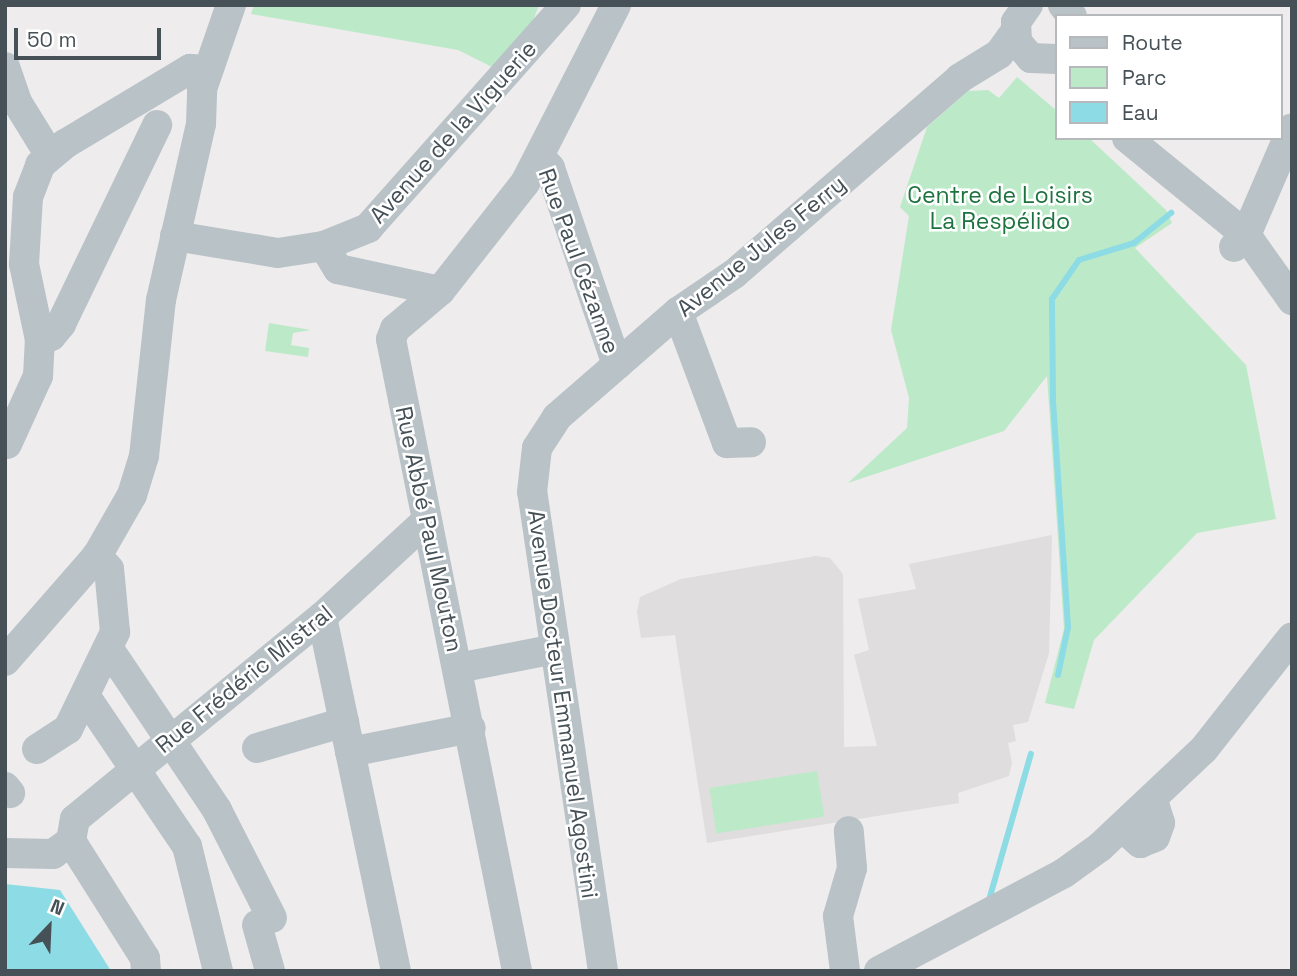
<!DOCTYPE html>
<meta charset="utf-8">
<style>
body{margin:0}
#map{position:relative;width:1297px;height:976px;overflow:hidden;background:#eeecec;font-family:"Space Grotesk",sans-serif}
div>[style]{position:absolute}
.education>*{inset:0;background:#dfdddd}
.green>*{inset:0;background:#bceac9;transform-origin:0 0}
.water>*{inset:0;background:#8ddbe4}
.stream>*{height:6px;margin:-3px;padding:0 3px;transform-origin:3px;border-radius:3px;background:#8ddbe4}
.minor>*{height:30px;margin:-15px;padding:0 15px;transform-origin:15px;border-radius:15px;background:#b8c2c7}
span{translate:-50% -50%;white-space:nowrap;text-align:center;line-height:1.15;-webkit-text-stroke:5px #fff;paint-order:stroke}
.street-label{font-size:23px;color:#465157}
.park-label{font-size:23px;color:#1d723f}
.frame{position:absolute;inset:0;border:7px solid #465157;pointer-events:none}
.legend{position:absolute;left:1055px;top:14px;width:228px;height:126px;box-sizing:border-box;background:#fff;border:2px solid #b5b9bc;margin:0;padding:9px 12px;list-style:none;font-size:21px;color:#465157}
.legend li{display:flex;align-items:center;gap:14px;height:35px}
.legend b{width:35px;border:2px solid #b5b9bc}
.north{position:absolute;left:14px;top:892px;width:70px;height:70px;-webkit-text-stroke:5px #fff;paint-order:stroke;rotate:23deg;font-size:19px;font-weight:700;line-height:28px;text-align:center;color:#465157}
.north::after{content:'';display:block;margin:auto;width:24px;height:32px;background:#465157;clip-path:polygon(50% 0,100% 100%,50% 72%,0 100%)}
.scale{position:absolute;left:14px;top:28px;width:147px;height:32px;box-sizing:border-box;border:4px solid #465157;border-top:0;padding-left:9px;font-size:21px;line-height:24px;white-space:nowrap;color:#465157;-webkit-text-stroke:5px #fff;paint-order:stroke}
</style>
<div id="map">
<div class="education">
<div style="clip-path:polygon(1052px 535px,1049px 653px,1028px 722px,1013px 725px,1016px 741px,1008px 743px,1012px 763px,1009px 776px,958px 793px,959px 803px,707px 843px,675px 635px,641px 638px,637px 612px,640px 597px,681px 579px,816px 556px,830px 558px,843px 574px,844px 747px,877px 746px,854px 655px,869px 650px,858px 599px,916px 589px,909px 564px)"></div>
</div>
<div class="green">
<div style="clip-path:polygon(254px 5px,539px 5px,525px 42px,498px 70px,458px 50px,251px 14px)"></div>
<div style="clip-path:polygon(1017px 77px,1057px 111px,1057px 138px,1089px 138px,1166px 210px,1172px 223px,1135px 248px,1246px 365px,1276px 519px,1197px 533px,1094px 640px,1074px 709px,1045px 703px,1064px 629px,1047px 376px,1004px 431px,848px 483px,907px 428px,909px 398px,891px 330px,909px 216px,900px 207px,927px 127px,968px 91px,988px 90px,999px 98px)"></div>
<div style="clip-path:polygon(269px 323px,311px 330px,293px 333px,291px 345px,309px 348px,308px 357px,265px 351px)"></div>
<div style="left:817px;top:771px;width:46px;height:109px;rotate:81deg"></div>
</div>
<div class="water">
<div style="clip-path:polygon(5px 884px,60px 890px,111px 971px,5px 971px)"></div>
</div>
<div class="stream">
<div style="left:1058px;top:675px;width:49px;rotate:-78.2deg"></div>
<div style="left:1068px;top:627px;width:228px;rotate:-93.8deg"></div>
<div style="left:1053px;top:399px;width:100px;rotate:-90.6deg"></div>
<div style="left:1052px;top:299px;width:47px;rotate:-55.3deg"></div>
<div style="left:1079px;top:260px;width:58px;rotate:-17.2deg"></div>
<div style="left:1134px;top:243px;width:48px;rotate:-39deg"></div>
<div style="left:989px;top:900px;width:152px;rotate:-74deg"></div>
</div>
<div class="minor">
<div style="left:1028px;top:5px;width:21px;rotate:125deg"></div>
<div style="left:1016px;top:22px;width:20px;rotate:87deg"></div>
<div style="left:1017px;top:42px;width:21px;rotate:49deg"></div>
<div style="left:1031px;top:58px;width:26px;rotate:2deg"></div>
<div style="left:1063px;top:5px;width:14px;rotate:51deg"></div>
<div style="left:5px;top:67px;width:37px;rotate:71deg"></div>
<div style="left:17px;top:102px;width:61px;rotate:58.4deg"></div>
<div style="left:1127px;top:138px;width:154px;rotate:39.2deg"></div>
<div style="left:1246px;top:235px;width:80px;rotate:54.7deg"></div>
<div style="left:540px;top:157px;width:15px;rotate:48deg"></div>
<div style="left:550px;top:168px;width:208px;rotate:71.2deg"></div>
<div style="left:175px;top:236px;width:104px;rotate:9.4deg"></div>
<div style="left:278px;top:253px;width:47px;rotate:-8.7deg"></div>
<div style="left:324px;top:246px;width:48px;rotate:-22.2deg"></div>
<div style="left:368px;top:228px;width:298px;rotate:-48.4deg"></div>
<div style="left:324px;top:246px;width:27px;rotate:59deg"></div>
<div style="left:338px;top:269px;width:104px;rotate:12.2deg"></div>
<div style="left:1234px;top:247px;width:17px;rotate:-45deg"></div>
<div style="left:1246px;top:235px;width:116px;rotate:-66.7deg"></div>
<div style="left:678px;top:312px;width:140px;rotate:69.5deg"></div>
<div style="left:727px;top:443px;width:24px;rotate:-2deg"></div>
<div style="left:40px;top:340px;width:78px;rotate:-101.9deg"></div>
<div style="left:24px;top:264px;width:67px;rotate:-86.6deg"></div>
<div style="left:28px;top:197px;width:34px;rotate:-69deg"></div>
<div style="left:40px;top:165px;width:33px;rotate:-40deg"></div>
<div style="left:65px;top:144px;width:146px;rotate:-31deg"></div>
<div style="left:190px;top:69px;width:18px;rotate:3deg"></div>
<div style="left:7px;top:444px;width:75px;rotate:-65.5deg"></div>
<div style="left:38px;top:376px;width:36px;rotate:-87deg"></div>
<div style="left:40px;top:340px;width:12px;rotate:-20deg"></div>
<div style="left:51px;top:336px;width:16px;rotate:-50deg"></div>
<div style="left:61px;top:324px;width:221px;rotate:-64.2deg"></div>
<div style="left:322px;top:617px;width:362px;rotate:78.2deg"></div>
<div style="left:109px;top:649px;width:194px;rotate:56.1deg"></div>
<div style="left:217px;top:810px;width:121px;rotate:63deg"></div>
<div style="left:5px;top:661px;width:140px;rotate:-48.8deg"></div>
<div style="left:97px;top:556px;width:70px;rotate:-60.2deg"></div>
<div style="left:132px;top:495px;width:41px;rotate:-72.9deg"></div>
<div style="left:144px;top:456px;width:157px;rotate:-83.8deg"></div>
<div style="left:161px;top:300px;width:180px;rotate:-77.2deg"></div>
<div style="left:201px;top:124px;width:35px;rotate:-88deg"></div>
<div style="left:202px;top:89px;width:89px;rotate:-71deg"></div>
<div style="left:458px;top:668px;width:99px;rotate:-11.1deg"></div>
<div style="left:86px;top:697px;width:180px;rotate:55.9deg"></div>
<div style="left:187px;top:846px;width:129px;rotate:76.1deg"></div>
<div style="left:257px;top:748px;width:91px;rotate:-16.6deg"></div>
<div style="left:37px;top:749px;width:37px;rotate:-33deg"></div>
<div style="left:68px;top:729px;width:108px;rotate:-64.1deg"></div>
<div style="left:115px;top:632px;width:63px;rotate:-95.4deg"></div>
<div style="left:109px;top:569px;width:18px;rotate:-133deg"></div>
<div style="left:350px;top:752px;width:123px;rotate:-11.2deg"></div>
<div style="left:5px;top:787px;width:8px;rotate:50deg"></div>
<div style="left:1123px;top:828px;width:23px;rotate:41deg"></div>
<div style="left:1140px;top:843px;width:16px;rotate:-22deg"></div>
<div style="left:1155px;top:837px;width:15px;rotate:-70deg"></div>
<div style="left:1160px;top:823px;width:24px;rotate:-107deg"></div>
<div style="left:71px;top:841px;width:22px;rotate:-80deg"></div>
<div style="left:75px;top:819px;width:319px;rotate:-39.3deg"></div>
<div style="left:322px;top:617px;width:142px;rotate:-42.7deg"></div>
<div style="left:71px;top:841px;width:138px;rotate:57.7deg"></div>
<div style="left:145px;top:958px;width:13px;rotate:86deg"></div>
<div style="left:5px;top:853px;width:48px;rotate:1.2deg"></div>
<div style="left:53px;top:854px;width:22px;rotate:-36deg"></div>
<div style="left:257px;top:925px;width:48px;rotate:74.2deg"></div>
<div style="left:517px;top:971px;width:644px;rotate:-101.28deg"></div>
<div style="left:391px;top:339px;width:11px;rotate:-68deg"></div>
<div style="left:395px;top:329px;width:59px;rotate:-40.2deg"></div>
<div style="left:440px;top:291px;width:137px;rotate:-51.8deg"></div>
<div style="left:525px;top:183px;width:200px;rotate:-62.9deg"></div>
<div style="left:603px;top:971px;width:484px;rotate:-98.4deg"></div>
<div style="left:532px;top:492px;width:44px;rotate:-83.5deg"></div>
<div style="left:537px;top:448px;width:37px;rotate:-57deg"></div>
<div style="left:557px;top:417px;width:160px;rotate:-41deg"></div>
<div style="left:678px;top:312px;width:68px;rotate:-34.2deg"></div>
<div style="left:734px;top:274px;width:299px;rotate:-40.9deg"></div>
<div style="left:960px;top:78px;width:46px;rotate:-31.6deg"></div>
<div style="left:999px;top:54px;width:27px;rotate:-54deg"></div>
<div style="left:845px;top:971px;width:55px;rotate:-97.3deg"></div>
<div style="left:838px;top:916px;width:50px;rotate:-73.7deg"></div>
<div style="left:852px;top:868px;width:37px;rotate:-95deg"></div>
<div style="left:879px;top:971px;width:209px;rotate:-27.9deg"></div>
<div style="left:1064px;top:873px;width:44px;rotate:-35.8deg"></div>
<div style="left:1100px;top:847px;width:143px;rotate:-43.3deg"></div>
<div style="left:1204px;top:749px;width:142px;rotate:-51.8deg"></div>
</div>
<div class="street-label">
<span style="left:453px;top:132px;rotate:-48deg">Avenue de la Viguerie</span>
<span style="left:761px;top:246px;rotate:-39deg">Avenue Jules Ferry</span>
<span style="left:579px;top:261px;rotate:70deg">Rue Paul Cézanne</span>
<span style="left:429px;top:529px;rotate:78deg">Rue Abbé Paul Mouton</span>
<span style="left:244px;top:679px;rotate:-39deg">Rue Frédéric Mistral</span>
<span style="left:563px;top:704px;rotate:82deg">Avenue Docteur Emmanuel Agostini</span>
</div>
<div class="park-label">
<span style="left:1000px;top:208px">Centre de Loisirs<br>La Respélido</span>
</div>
<div class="frame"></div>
<ul class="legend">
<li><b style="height:9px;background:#b8c2c7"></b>Route</li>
<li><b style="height:19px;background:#bceac9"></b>Parc</li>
<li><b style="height:19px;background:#8ddbe4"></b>Eau</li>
</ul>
<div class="north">N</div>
<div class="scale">50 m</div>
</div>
